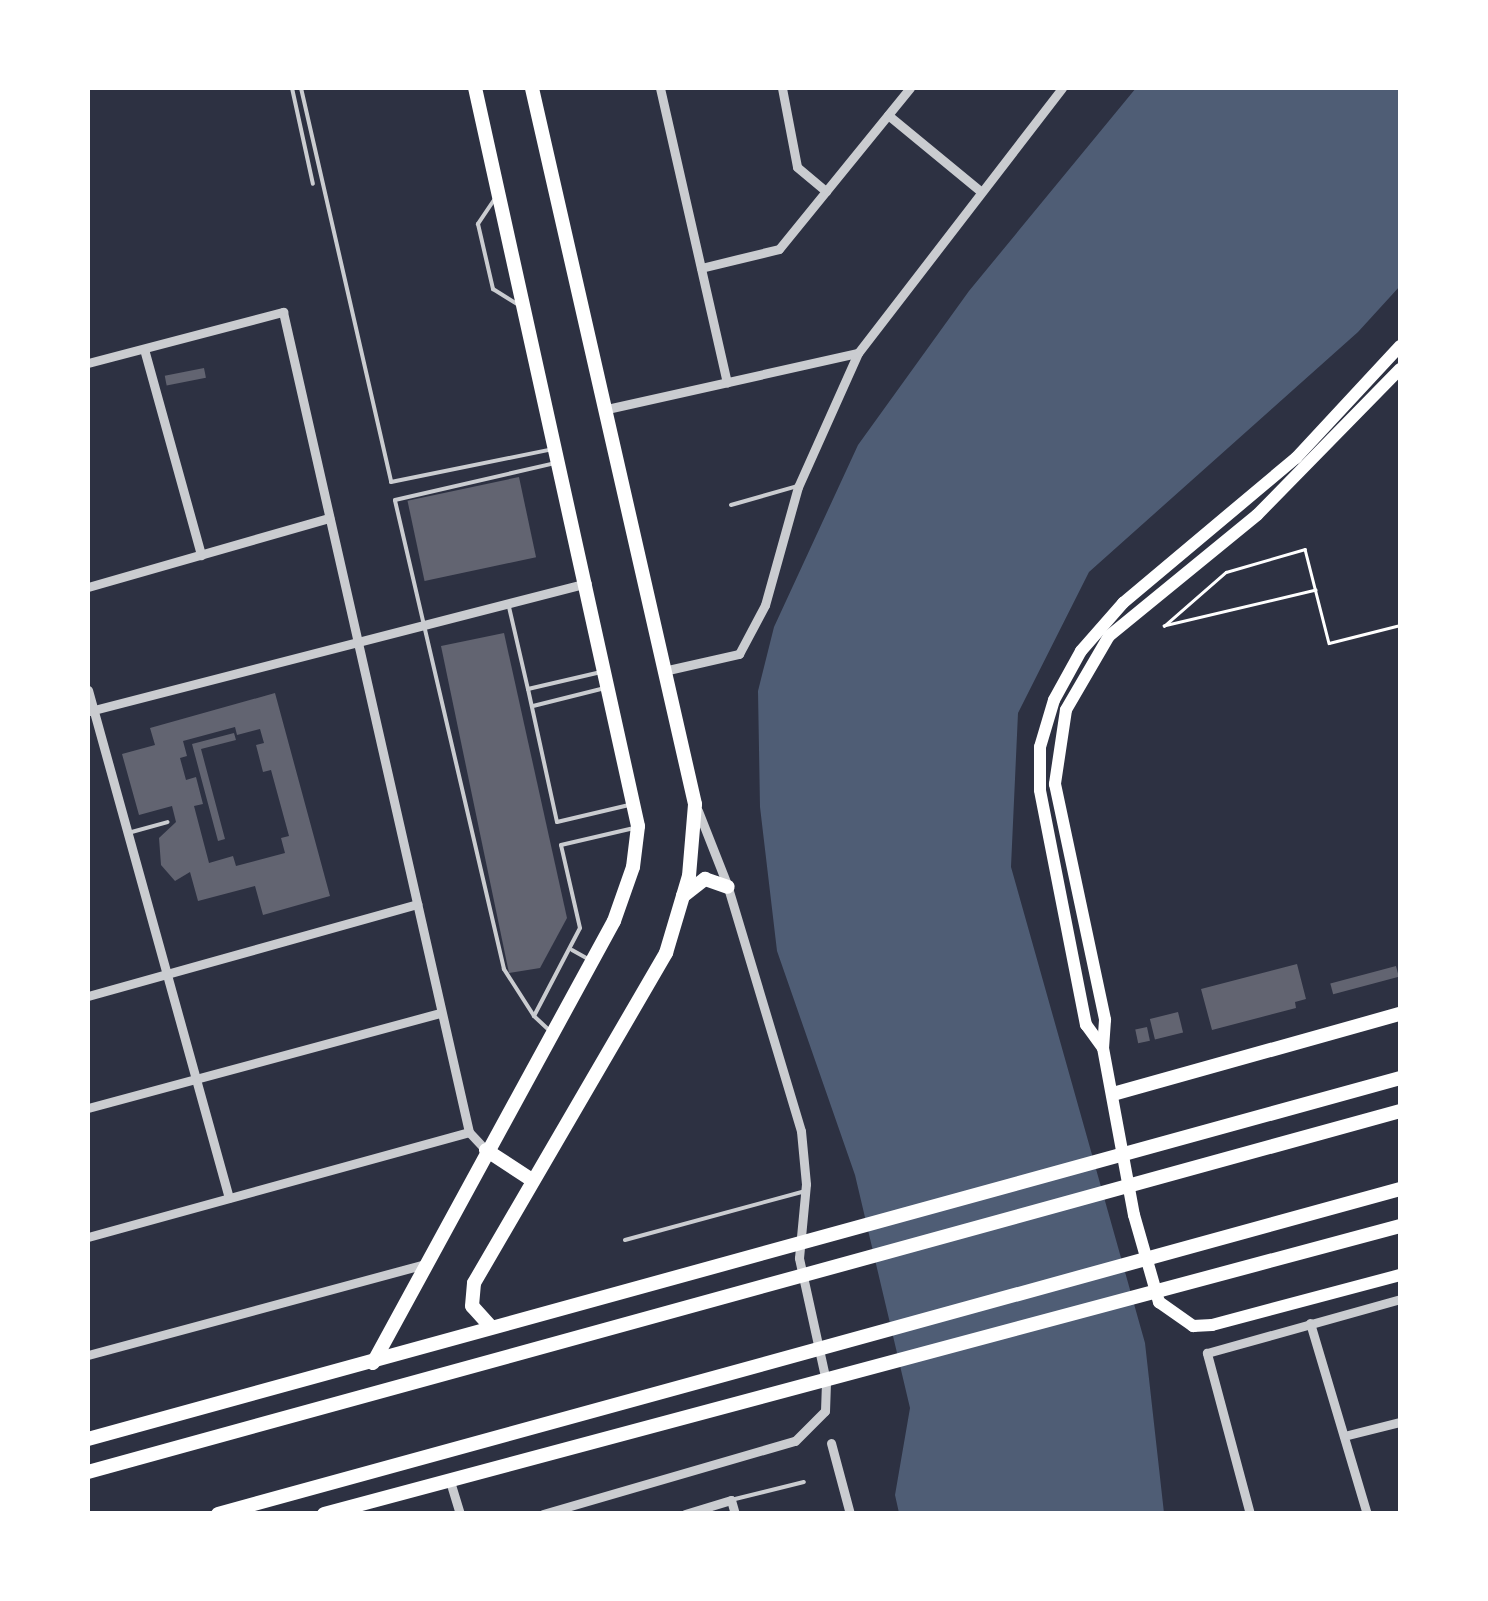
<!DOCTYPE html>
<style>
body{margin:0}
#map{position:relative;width:1488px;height:1601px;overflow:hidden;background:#2d3142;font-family:"Nunito Sans",sans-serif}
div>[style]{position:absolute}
.water>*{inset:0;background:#4f5d75}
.building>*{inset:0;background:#626471;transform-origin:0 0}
.path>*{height:2.5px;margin:-1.25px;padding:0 1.25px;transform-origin:1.25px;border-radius:1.25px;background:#fff}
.service>*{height:4px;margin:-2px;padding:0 2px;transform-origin:2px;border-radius:2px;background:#caccd0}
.minor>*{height:9px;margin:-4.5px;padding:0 4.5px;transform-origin:4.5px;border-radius:4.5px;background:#caccd0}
.secondary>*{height:12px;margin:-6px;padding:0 6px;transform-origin:6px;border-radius:6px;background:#fff}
.primary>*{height:14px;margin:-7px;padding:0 7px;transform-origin:7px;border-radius:7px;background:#fff}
.trunk>*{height:14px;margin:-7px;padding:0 7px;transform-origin:7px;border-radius:7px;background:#fff}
span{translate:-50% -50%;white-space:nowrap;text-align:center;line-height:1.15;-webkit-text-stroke:10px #fff;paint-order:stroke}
.frame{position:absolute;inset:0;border:90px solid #fff;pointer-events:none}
</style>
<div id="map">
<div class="water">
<div style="clip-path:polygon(1136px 88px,1400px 88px,1400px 286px,1358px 332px,1089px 572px,1018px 713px,1011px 867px,1145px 1343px,1164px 1513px,899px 1513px,895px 1495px,910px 1408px,855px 1175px,777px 951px,760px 807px,758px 691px,774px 627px,858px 445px,969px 291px)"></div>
</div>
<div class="building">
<div style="left:204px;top:368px;width:10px;height:40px;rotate:79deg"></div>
<div style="left:519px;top:477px;width:82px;height:114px;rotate:78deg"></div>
<div style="clip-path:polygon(504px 633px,567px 918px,540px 968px,509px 973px,441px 646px)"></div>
<div style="clip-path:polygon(evenodd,275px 693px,330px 896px,263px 915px,255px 886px,198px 901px,190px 872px,175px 881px,161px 865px,159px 838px,176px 822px,172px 806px,139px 815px,122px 754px,155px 745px,150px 728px,275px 693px,235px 727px,237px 735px,260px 729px,264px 743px,256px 745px,263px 772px,271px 770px,289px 836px,281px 838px,285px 853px,236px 866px,233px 856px,209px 863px,194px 806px,203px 804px,196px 777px,186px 780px,180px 758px,187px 756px,183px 741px,235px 727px)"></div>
<div style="clip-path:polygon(234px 733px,236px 740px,201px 749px,225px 839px,218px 841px,192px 744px)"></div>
<div style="clip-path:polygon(1297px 964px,1306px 999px,1295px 1002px,1296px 1008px,1212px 1030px,1201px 989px)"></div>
<div style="left:1396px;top:966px;width:11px;height:68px;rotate:75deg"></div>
<div style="left:1178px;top:1012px;width:21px;height:29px;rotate:76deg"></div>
<div style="left:1147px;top:1027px;width:14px;height:12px;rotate:78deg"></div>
</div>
<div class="path">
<div style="left:1316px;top:590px;width:156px;rotate:166.7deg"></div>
<div style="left:1164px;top:626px;width:82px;rotate:-41.1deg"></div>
<div style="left:1226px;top:572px;width:82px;rotate:-16.2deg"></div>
<div style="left:1305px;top:549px;width:97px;rotate:75.7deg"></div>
<div style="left:1329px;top:643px;width:73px;rotate:-14.2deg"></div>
</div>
<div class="service">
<div style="left:292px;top:88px;width:98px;rotate:77.7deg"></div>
<div style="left:301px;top:88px;width:404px;rotate:77.1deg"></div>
<div style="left:391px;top:482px;width:165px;rotate:-11.5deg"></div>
<div style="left:494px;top:200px;width:29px;rotate:124deg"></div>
<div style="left:478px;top:224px;width:67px;rotate:77deg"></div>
<div style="left:493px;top:289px;width:31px;rotate:32deg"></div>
<div style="left:731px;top:505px;width:66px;rotate:-15.9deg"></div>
<div style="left:509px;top:607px;width:84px;rotate:77deg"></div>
<div style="left:528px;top:689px;width:75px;rotate:-13.1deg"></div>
<div style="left:528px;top:689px;width:136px;rotate:77.7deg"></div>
<div style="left:557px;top:822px;width:74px;rotate:-13.3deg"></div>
<div style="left:533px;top:706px;width:70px;rotate:-14deg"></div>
<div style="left:128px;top:833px;width:41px;rotate:-15.4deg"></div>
<div style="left:572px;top:950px;width:21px;rotate:29deg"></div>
<div style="left:534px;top:1016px;width:56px;rotate:-122.6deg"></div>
<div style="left:504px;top:969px;width:481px;rotate:-103.1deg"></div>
<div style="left:395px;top:500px;width:164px;rotate:-13deg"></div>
<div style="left:550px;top:1031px;width:22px;rotate:-137deg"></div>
<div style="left:534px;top:1016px;width:99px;rotate:-62.4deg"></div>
<div style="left:580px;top:928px;width:85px;rotate:-102.9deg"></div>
<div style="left:561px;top:845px;width:75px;rotate:-13.1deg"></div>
<div style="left:625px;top:1240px;width:187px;rotate:-15.2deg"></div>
<div style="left:731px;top:1500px;width:75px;rotate:-13.9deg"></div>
</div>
<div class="minor">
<div style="left:660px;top:88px;width:302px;rotate:77.2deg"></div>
<div style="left:782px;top:88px;width:80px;rotate:79.2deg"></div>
<div style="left:797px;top:167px;width:38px;rotate:40deg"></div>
<div style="left:888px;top:115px;width:118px;rotate:39.5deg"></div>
<div style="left:701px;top:268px;width:80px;rotate:-13.7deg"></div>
<div style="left:779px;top:249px;width:208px;rotate:-50.9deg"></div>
<div style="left:144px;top:349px;width:214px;rotate:74.5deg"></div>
<div style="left:88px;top:363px;width:202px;rotate:-14.7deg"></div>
<div style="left:283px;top:312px;width:841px;rotate:77.22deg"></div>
<div style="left:469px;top:1132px;width:25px;rotate:47deg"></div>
<div style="left:607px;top:409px;width:257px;rotate:-12.6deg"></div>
<div style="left:88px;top:587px;width:251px;rotate:-16deg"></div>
<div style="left:668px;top:670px;width:73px;rotate:-12.7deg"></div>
<div style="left:739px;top:654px;width:55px;rotate:-62deg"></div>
<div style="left:765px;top:605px;width:123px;rotate:-74.4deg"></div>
<div style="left:798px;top:487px;width:147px;rotate:-65.9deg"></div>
<div style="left:858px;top:353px;width:334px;rotate:-52.4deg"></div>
<div style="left:88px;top:690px;width:527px;rotate:74.49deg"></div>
<div style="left:90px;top:711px;width:513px;rotate:-14.44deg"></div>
<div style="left:88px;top:996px;width:342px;rotate:-15.6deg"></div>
<div style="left:88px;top:1108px;width:365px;rotate:-15.1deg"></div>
<div style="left:88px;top:1237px;width:395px;rotate:-15.4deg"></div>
<div style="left:1310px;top:1323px;width:199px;rotate:73.4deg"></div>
<div style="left:88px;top:1355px;width:350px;rotate:-15.1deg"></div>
<div style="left:1344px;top:1436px;width:58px;rotate:-14deg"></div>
<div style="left:831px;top:1443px;width:73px;rotate:75deg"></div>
<div style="left:449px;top:1478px;width:38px;rotate:73deg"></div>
<div style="left:543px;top:1514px;width:262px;rotate:-16.2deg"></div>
<div style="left:795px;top:1441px;width:42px;rotate:-45deg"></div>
<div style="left:825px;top:1411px;width:30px;rotate:-88deg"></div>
<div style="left:826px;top:1381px;width:126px;rotate:-102.4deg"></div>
<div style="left:799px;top:1258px;width:74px;rotate:-84.6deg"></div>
<div style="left:806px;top:1184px;width:53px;rotate:-95.4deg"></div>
<div style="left:801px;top:1131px;width:255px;rotate:-106.7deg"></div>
<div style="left:728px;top:887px;width:82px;rotate:-111.5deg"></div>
<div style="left:685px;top:1514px;width:48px;rotate:-16.9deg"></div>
<div style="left:731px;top:1500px;width:15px;rotate:74deg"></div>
<div style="left:1250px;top:1514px;width:167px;rotate:-105deg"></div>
<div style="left:1207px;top:1353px;width:200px;rotate:-15.6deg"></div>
</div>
<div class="secondary">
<div style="left:1400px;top:369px;width:204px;rotate:134.4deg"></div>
<div style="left:1257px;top:515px;width:191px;rotate:140.7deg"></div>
<div style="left:1109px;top:636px;width:86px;rotate:120.2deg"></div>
<div style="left:1066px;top:710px;width:75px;rotate:98.5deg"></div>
<div style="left:1055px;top:784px;width:241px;rotate:78deg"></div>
<div style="left:1105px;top:1020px;width:28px;rotate:94deg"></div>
<div style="left:1103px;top:1048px;width:170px;rotate:79.5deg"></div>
<div style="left:1134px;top:1215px;width:91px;rotate:74deg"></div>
<div style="left:1159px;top:1302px;width:42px;rotate:35.2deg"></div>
<div style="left:1193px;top:1326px;width:19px;rotate:-3deg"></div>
<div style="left:1212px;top:1325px;width:195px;rotate:-14.9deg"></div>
<div style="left:1103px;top:1048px;width:29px;rotate:-126deg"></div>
<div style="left:1086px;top:1025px;width:239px;rotate:-101.1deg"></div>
<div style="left:1040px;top:790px;width:43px;rotate:-90deg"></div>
<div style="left:1040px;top:747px;width:49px;rotate:-73.4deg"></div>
<div style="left:1054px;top:700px;width:56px;rotate:-61.1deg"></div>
<div style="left:1081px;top:651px;width:64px;rotate:-48.8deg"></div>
<div style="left:1123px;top:603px;width:226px;rotate:-40deg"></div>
<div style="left:1296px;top:458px;width:153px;rotate:-47.1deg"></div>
</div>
<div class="primary">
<div style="left:683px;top:896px;width:28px;rotate:-38deg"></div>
<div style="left:705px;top:879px;width:24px;rotate:19deg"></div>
<div style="left:1113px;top:1094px;width:298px;rotate:-15.6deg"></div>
<div style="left:486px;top:1150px;width:55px;rotate:33.1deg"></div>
<div style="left:491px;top:1327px;width:28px;rotate:-132deg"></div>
<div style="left:472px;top:1306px;width:23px;rotate:-85deg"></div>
<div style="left:474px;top:1283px;width:382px;rotate:-59.8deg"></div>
<div style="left:666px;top:953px;width:80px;rotate:-73.4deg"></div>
<div style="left:689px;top:876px;width:72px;rotate:-85.2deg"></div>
<div style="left:695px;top:804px;width:734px;rotate:-102.83deg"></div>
<div style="left:373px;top:1363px;width:503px;rotate:-61.4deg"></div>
<div style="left:614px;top:921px;width:57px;rotate:-70.6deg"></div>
<div style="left:633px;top:867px;width:41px;rotate:-83deg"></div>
<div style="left:638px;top:826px;width:756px;rotate:-102.45deg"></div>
<div style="left:88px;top:1439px;width:1361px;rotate:-15.38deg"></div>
<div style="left:324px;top:1514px;width:1114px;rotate:-14.98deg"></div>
</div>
<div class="trunk">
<div style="left:88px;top:1472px;width:1361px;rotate:-15.38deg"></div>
<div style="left:218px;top:1514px;width:1226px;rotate:-15.37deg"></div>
</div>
<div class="frame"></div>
</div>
